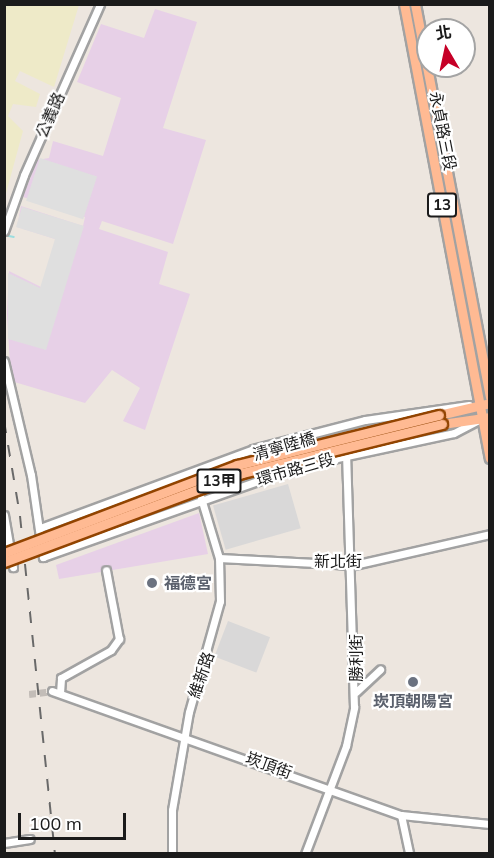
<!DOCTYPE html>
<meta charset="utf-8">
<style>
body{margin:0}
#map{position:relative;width:494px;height:858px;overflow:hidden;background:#ede6df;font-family:Mulish,"Noto Sans TC",sans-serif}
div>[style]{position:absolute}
.residential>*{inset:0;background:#d9d8d8;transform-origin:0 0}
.industrial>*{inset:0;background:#e7d0e7}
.farmland>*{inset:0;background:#eeeac8}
.parking>*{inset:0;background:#dfdfdf;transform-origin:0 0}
.stream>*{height:2px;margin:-1px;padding:0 1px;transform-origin:1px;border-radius:1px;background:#9bdddf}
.minor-tunnel>*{height:7px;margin-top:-3.5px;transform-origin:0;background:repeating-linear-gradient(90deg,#c3bdb8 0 7px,transparent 0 10.5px)}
.roads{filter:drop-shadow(2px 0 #a2a2a2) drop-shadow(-2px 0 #a2a2a2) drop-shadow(0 2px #a2a2a2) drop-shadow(0 -2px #a2a2a2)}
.minor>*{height:7px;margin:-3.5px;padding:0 3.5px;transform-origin:3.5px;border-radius:3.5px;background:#fff}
.major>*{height:9px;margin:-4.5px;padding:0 4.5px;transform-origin:4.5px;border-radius:4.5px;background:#ffba93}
.rail>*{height:2px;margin-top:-1px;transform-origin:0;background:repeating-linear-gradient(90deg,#696969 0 12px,transparent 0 24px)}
.bridges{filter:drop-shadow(2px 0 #924400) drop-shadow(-2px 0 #924400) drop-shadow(0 2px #924400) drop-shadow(0 -2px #924400)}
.major-bridge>*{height:9px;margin:-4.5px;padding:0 4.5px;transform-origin:4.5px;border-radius:4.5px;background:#ffba93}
.dots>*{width:16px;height:16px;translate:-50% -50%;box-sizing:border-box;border:3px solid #fff;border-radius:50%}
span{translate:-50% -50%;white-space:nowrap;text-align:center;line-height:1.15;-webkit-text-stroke:4.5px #fff;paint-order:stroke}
.shield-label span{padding:2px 4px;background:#fff;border:2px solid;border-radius:4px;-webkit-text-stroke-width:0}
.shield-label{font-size:15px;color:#1b1b1b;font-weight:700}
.street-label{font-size:16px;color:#1b1b1b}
.worship-label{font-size:16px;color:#5b616d;font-weight:700}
.left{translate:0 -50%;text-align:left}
.frame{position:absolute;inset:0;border:6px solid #1b1b1b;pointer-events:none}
.north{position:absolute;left:416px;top:18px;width:60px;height:60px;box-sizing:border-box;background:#fff;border:2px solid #a4a4a4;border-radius:50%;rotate:351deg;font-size:16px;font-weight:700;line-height:24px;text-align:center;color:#1b1b1b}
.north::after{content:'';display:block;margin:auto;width:21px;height:27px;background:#c60027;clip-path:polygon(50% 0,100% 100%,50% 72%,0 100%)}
.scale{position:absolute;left:18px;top:813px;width:108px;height:27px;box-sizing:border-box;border:3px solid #1b1b1b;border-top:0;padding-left:8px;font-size:18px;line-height:21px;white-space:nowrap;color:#1b1b1b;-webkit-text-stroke:4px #fff;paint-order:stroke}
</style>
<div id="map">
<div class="residential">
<div style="left:288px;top:484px;width:46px;height:78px;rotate:74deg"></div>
<div style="left:228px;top:621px;width:45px;height:38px;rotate:21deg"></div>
</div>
<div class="industrial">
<div style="clip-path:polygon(155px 9px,197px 22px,163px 128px,206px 140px,173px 244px,102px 221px,99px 229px,168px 252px,159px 284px,190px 294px,145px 430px,123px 421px,140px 388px,112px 370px,85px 403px,11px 381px,7px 314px,9px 271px,43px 288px,58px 240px,17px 227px,21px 206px,83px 226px,85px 217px,23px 197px,37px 160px,49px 158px,53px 141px,103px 156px,121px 98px,77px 82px,101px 24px,144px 38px)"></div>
<div style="clip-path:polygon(199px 513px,208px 554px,59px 579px,56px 565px)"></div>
</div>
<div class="farmland">
<div style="clip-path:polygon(5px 4px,79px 5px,54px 87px,20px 71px,15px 81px,40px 94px,36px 107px,13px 104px,8px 116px,23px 131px,5px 197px)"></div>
</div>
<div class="parking">
<div style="left:40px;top:158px;width:60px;height:45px;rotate:18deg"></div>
<div style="clip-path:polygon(22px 207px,84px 226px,46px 350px,8px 339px,8px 273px,40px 288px,55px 239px,16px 227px)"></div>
</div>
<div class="stream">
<div style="left:4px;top:235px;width:10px;rotate:11deg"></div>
</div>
<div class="minor-tunnel">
<div style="left:29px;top:694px;width:23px;rotate:-7deg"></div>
</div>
<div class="roads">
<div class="minor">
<div style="left:4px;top:231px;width:59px;rotate:-70.3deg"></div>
<div style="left:24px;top:175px;width:187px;rotate:-66deg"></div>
<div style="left:4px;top:361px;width:117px;rotate:76.7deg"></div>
<div style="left:31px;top:475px;width:83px;rotate:81.7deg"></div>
<div style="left:43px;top:557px;width:273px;rotate:-19.5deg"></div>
<div style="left:300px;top:466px;width:157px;rotate:-12.1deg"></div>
<div style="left:454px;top:433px;width:27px;rotate:-28deg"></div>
<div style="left:4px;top:515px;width:53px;rotate:80.2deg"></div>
<div style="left:40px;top:528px;width:227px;rotate:-20.3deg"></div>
<div style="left:253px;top:449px;width:116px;rotate:-14.5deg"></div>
<div style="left:365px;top:420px;width:105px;rotate:-8.2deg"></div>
<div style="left:219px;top:558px;width:135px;rotate:3deg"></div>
<div style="left:354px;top:565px;width:139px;rotate:-12.8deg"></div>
<div style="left:52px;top:691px;width:370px;rotate:19.6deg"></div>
<div style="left:401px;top:815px;width:89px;rotate:5.8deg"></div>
<div style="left:356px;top:692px;width:33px;rotate:-43deg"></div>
<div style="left:60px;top:693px;width:15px;rotate:-86deg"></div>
<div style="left:61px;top:678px;width:57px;rotate:-29.2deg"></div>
<div style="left:111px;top:650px;width:14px;rotate:-54deg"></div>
<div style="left:119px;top:639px;width:70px;rotate:-100.7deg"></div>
<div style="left:401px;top:815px;width:40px;rotate:78deg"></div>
<div style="left:4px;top:843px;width:26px;rotate:-9deg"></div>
<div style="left:172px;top:854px;width:44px;rotate:-90deg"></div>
<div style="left:172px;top:810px;width:99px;rotate:-80.2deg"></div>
<div style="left:189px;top:712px;width:115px;rotate:-74.4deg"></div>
<div style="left:220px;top:601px;width:43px;rotate:-91.3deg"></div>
<div style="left:219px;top:558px;width:63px;rotate:-106.7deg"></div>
<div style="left:305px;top:854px;width:116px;rotate:-69.2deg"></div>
<div style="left:346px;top:746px;width:40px;rotate:-78deg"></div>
<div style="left:354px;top:707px;width:252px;rotate:-91.8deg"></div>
</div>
<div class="major">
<div style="left:404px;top:4px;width:462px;rotate:79.3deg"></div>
<div style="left:415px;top:4px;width:400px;rotate:79.2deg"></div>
<div style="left:439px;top:415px;width:52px;rotate:-13.2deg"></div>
<div style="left:442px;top:424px;width:49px;rotate:-8.3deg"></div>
</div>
</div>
<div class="rail">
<div style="left:4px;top:421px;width:96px;rotate:80.4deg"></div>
<div style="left:20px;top:516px;width:340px;rotate:84.1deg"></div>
</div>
<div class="bridges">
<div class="major-bridge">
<div style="left:4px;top:553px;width:249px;rotate:-20.7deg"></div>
<div style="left:237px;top:465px;width:208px;rotate:-13.9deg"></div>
<div style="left:4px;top:562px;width:254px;rotate:-20.5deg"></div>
<div style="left:242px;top:473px;width:206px;rotate:-13.8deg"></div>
</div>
</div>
<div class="dots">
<div style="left:152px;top:583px;background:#6b7280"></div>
<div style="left:413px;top:682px;background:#6b7280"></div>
</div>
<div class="shield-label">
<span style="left:442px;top:205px">13</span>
<span style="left:219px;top:481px">13甲</span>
</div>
<div class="street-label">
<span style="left:50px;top:115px;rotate:-66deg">公義路</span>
<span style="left:443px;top:131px;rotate:79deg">永貞路三段</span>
<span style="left:284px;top:446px;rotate:-16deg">清寧陸橋</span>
<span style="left:295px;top:469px;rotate:-16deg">環市路三段</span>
<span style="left:338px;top:561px">新北街</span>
<span style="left:356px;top:658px;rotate:-90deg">勝利街</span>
<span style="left:201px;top:675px;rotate:-71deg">維新路</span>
<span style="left:269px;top:765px;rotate:20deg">崁頂街</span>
</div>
<div class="worship-label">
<span class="left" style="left:164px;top:583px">福德宮</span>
<span style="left:413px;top:701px">崁頂朝陽宮</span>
</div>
<div class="frame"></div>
<div class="north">北</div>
<div class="scale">100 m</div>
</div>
